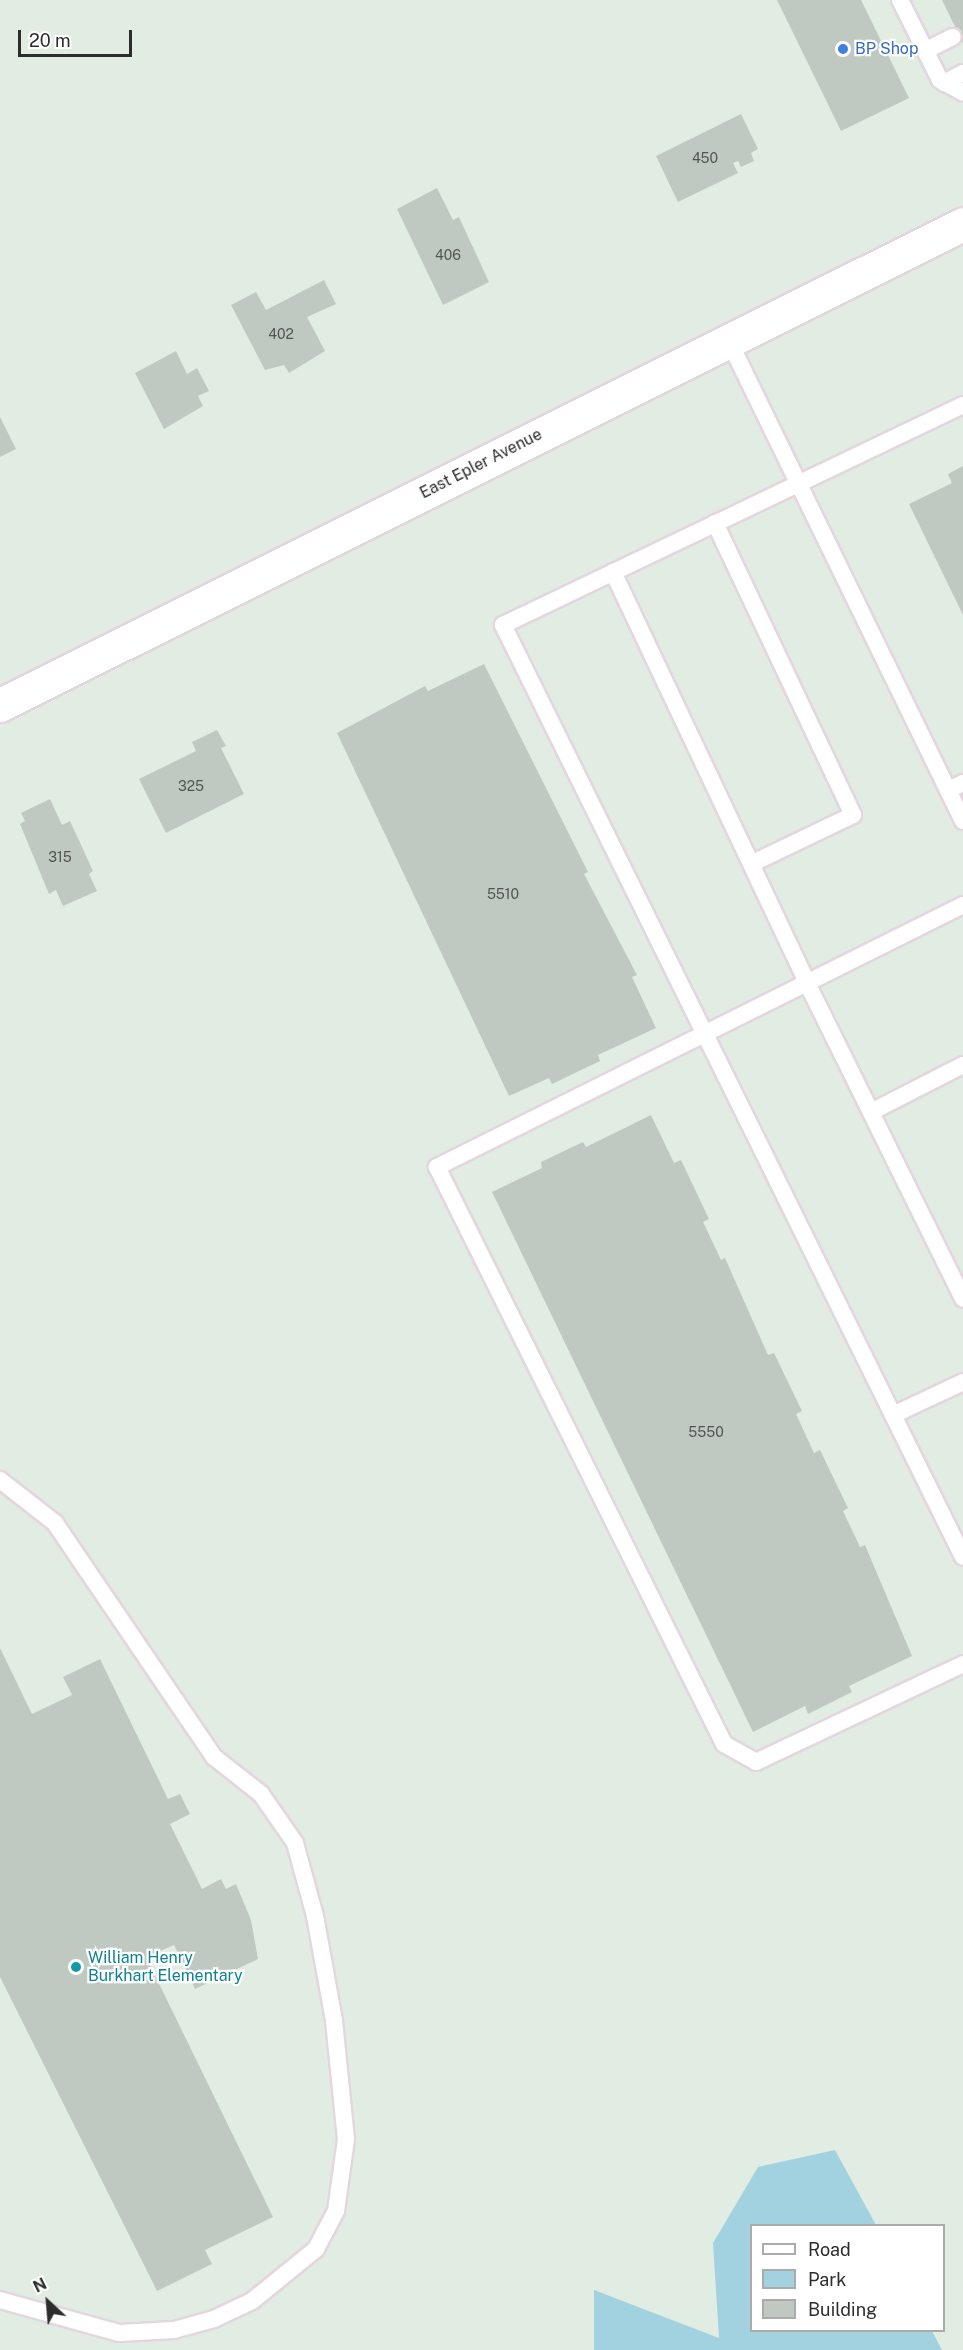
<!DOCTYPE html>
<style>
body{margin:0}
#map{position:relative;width:963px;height:2350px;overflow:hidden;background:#e1ede2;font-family:"Public Sans",sans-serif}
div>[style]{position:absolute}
.green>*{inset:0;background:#a2d2e0}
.building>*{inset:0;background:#c0c9c1}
.roads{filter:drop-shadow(2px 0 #e4d6df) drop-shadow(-2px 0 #e4d6df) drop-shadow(0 2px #e4d6df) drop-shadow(0 -2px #e4d6df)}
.service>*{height:16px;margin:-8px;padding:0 8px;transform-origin:8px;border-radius:8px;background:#fff}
.tertiary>*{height:33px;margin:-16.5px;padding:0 16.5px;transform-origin:16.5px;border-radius:16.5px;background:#fff}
.dots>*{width:16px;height:16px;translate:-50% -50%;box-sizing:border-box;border:3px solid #fff;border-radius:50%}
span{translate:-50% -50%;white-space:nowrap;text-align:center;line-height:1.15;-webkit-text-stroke:4.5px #fff;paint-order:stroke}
.number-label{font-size:14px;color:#525452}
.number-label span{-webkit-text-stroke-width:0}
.shop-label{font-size:16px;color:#366cbe}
.left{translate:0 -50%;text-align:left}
.street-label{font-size:16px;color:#2d2d2d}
.culture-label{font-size:16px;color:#0d838f}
.legend{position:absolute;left:750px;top:2224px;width:195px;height:108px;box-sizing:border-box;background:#fff;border:2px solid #ababab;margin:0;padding:8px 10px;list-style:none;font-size:18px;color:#2d2d2d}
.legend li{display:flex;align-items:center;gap:12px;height:30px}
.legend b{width:30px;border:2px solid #ababab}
.north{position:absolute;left:18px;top:2272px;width:60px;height:60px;-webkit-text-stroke:4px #fff;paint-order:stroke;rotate:334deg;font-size:16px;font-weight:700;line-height:24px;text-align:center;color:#2d2d2d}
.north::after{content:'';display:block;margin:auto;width:21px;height:27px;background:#2d2d2d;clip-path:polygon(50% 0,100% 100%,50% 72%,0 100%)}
.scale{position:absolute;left:18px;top:30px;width:114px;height:27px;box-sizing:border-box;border:3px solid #2d2d2d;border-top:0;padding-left:8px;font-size:18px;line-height:21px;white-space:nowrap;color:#2d2d2d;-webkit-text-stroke:4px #fff;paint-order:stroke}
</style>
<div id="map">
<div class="green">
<div style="clip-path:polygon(835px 2150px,876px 2225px,752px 2226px,752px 2330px,932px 2331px,942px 2350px,594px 2350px,594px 2290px,719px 2338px,713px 2243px,758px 2167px)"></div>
</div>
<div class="building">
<div style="clip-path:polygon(777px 0,861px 0,909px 98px,841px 131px)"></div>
<div style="clip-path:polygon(942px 0,963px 0,963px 43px)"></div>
<div style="clip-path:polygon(741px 114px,758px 149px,751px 153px,754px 161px,741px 167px,738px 161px,733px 163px,738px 173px,678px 202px,656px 156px)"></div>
<div style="clip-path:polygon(437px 188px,453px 220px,459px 217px,489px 282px,443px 305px,397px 209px)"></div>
<div style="clip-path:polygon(324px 280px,336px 304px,307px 317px,325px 351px,289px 373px,284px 365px,265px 370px,231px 305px,256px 292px,266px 310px)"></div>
<div style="clip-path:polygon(176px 351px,187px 374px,197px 368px,209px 391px,198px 396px,203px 406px,164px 429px,135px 373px)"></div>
<div style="clip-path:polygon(0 417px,16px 449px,0 457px)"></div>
<div style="clip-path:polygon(963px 466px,963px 615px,909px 504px,952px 483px,948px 474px)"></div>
<div style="clip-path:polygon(484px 664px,588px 872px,584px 874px,637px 975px,632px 977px,656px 1028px,598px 1055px,600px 1061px,552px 1084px,549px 1078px,509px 1096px,337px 733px,425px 686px,428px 691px)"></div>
<div style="clip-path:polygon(217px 730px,226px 746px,221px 748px,244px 794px,166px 833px,139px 779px,196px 751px,192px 742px)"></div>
<div style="clip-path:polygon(50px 799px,62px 825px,70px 821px,93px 871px,89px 874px,97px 891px,63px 906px,56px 890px,49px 894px,20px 824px,25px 821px,21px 813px)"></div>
<div style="clip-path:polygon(651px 1115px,674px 1163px,681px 1160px,709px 1219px,703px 1222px,721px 1260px,725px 1258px,768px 1355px,774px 1353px,802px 1411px,796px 1414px,814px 1453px,820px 1450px,848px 1508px,843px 1511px,860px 1547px,865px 1545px,912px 1656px,849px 1686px,852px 1692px,808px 1714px,805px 1706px,753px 1732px,492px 1192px,542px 1168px,541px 1162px,583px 1142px,586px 1147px)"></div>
<div style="clip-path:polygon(0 1648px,32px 1714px,72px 1695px,63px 1677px,100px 1659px,168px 1799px,180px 1794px,190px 1814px,170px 1824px,202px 1889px,221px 1879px,226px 1889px,236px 1884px,251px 1920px,258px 1959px,195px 1989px,174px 1945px,146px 1957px,273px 2217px,205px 2250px,212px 2264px,157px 2291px,0 1977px)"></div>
</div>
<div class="roads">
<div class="service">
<div style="left:900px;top:0;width:89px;rotate:63.4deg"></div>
<div style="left:940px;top:80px;width:26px;rotate:29deg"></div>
<div style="left:925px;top:51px;width:31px;rotate:-27deg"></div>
<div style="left:944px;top:83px;width:21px;rotate:-28deg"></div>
<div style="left:729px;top:341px;width:534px;rotate:64.01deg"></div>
<div style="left:963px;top:405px;width:510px;rotate:154.44deg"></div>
<div style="left:503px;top:625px;width:1039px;rotate:63.73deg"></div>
<div style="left:715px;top:523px;width:323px;rotate:64.7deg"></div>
<div style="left:853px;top:815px;width:111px;rotate:154.4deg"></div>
<div style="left:613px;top:572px;width:457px;rotate:64.7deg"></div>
<div style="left:808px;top:985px;width:350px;rotate:63.7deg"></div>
<div style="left:948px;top:790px;width:17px;rotate:-25deg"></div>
<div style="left:963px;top:905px;width:588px;rotate:153.52deg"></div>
<div style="left:437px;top:1167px;width:644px;rotate:63.55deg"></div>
<div style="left:724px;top:1744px;width:37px;rotate:29deg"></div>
<div style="left:756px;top:1762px;width:229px;rotate:-25.3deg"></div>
<div style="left:871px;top:1112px;width:103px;rotate:-27.1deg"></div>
<div style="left:893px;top:1415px;width:77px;rotate:-25.2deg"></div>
<div style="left:0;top:1480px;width:70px;rotate:38deg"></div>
<div style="left:55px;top:1523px;width:283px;rotate:55.8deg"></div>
<div style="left:214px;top:1757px;width:60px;rotate:38.2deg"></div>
<div style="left:261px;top:1794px;width:60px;rotate:55.2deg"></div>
<div style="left:295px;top:1843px;width:76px;rotate:74.7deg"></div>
<div style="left:315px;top:1916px;width:107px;rotate:79.7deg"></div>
<div style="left:334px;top:2021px;width:119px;rotate:84.2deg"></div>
<div style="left:346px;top:2139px;width:73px;rotate:97.9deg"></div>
<div style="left:336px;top:2211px;width:43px;rotate:117.8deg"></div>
<div style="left:316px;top:2249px;width:82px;rotate:140.9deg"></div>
<div style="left:252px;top:2301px;width:42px;rotate:154.7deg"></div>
<div style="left:214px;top:2319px;width:41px;rotate:164.6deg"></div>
<div style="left:174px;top:2330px;width:55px;rotate:176.9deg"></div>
<div style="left:119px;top:2333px;width:123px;rotate:-164.5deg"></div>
</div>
<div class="tertiary">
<div style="left:0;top:705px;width:1076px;rotate:-26.54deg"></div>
</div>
</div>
<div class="dots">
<div style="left:843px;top:49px;background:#3f7fe0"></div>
<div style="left:76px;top:1967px;background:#0f9aa8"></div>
</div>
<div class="number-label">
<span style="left:705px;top:158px">450</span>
<span style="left:448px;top:255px">406</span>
<span style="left:281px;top:334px">402</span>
<span style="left:191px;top:786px">325</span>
<span style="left:60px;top:857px">315</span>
<span style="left:503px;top:894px">5510</span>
<span style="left:706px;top:1432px">5550</span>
</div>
<div class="shop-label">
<span class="left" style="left:855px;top:49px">BP Shop</span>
</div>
<div class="street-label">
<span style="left:481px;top:464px;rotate:-27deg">East Epler Avenue</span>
</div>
<div class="culture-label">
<span class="left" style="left:88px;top:1967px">William Henry<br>Burkhart Elementary</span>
</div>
<ul class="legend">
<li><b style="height:8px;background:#fff"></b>Road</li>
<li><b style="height:16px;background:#a2d2e0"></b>Park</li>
<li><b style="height:16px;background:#c0c9c1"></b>Building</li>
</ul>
<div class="north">N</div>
<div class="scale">20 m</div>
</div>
